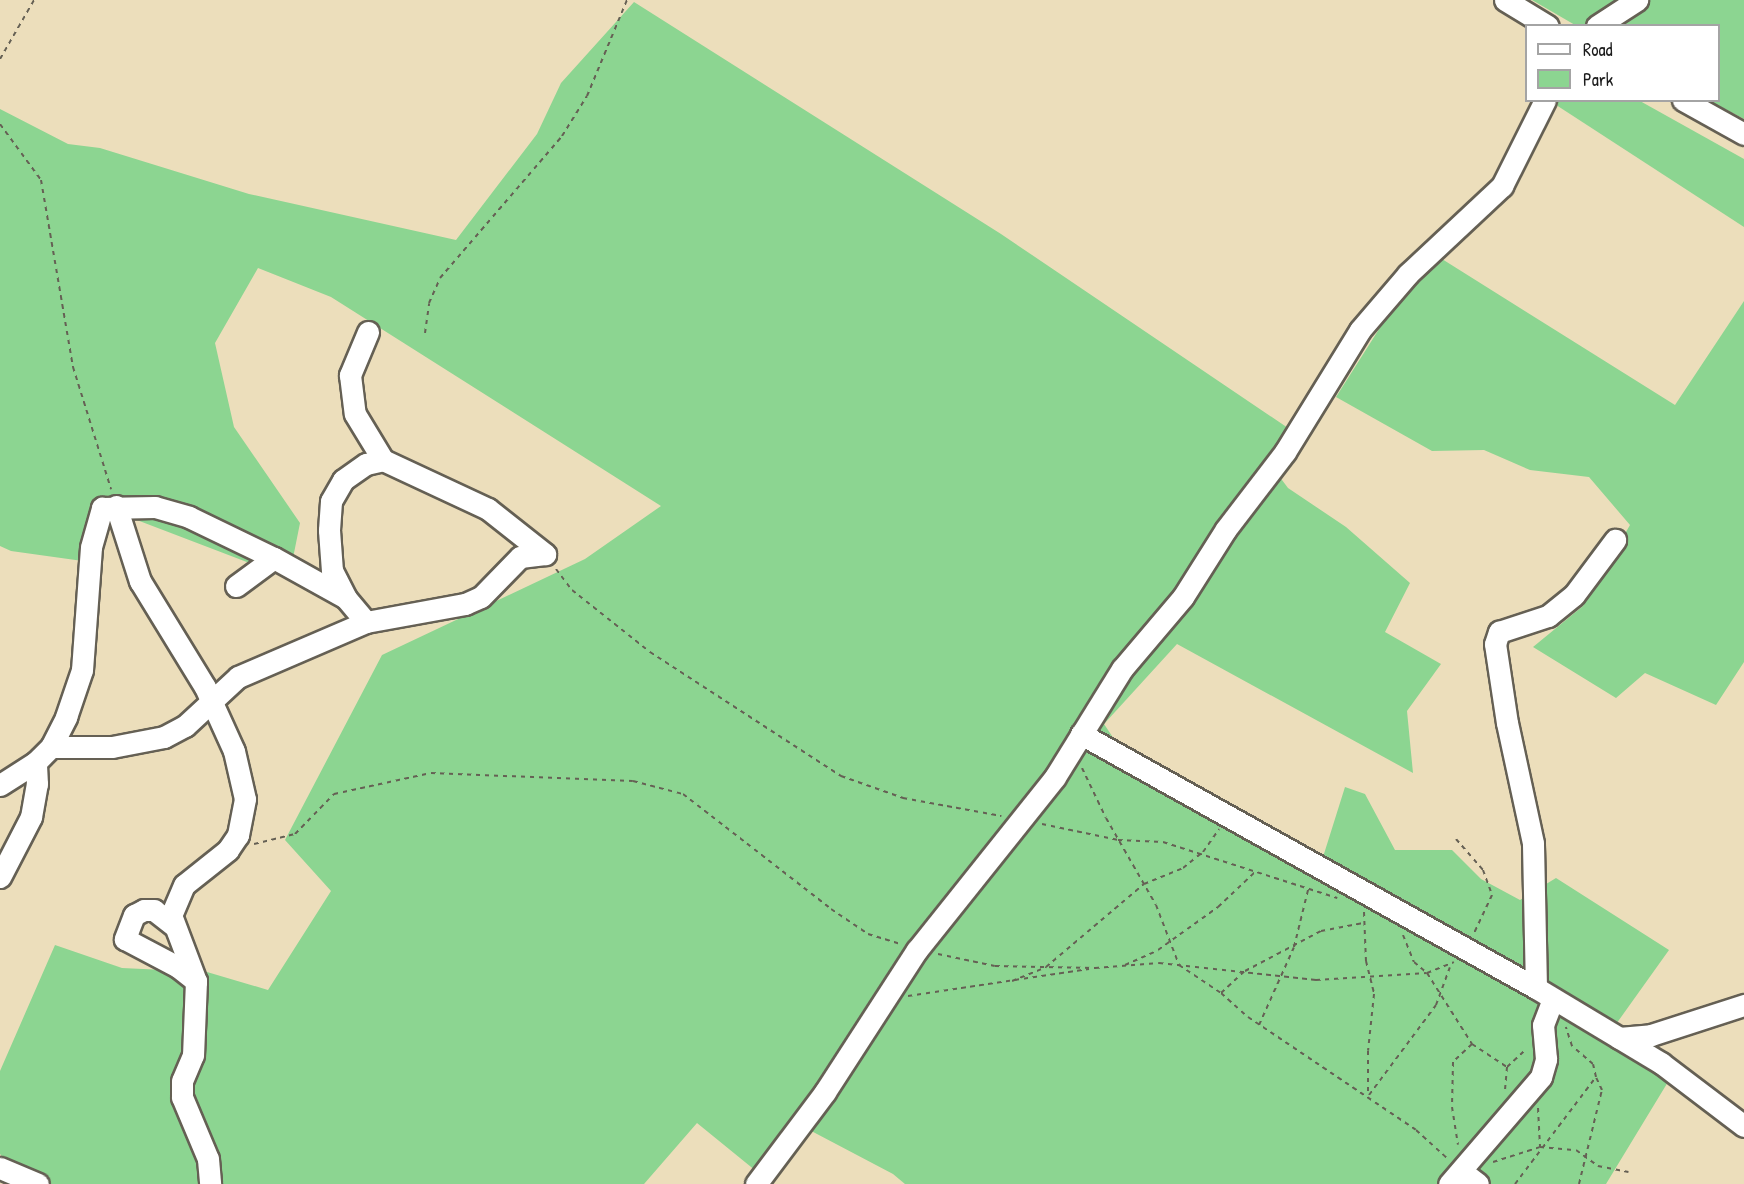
<!DOCTYPE html>
<style>
body{margin:0}
#map{position:relative;width:1744px;height:1184px;overflow:hidden;background:#ecdebb;font-family:"Patrick Hand",sans-serif}
div>[style]{position:absolute}
.green>*{inset:0;background:#8cd591}
.path>*{height:2px;margin-top:-1px;transform-origin:0;background:repeating-linear-gradient(90deg,#656054 0 4.5px,transparent 0 9px)}
.roads{filter:drop-shadow(2px 0 #656054) drop-shadow(-2px 0 #656054) drop-shadow(0 2px #656054) drop-shadow(0 -2px #656054)}
.minor>*{height:21px;margin:-10.5px;padding:0 10.5px;transform-origin:10.5px;border-radius:10.5px;background:#fff}
span{translate:-50% -50%;white-space:nowrap;text-align:center;line-height:1.15;-webkit-text-stroke:6px #fff;paint-order:stroke}
.legend{position:absolute;left:1525px;top:24px;width:195px;height:78px;box-sizing:border-box;background:#fff;border:2px solid #a4a4a4;margin:0;padding:8px 10px;list-style:none;font-size:18px;color:#1c1c1c}
.legend li{display:flex;align-items:center;gap:12px;height:30px}
.legend b{width:30px;border:2px solid #a4a4a4}
</style>
<div id="map">
<div class="green">
<div style="clip-path:polygon(1532px 0,1744px 0,1744px 119px,1710px 101px,1718px 100px,1718px 26px,1575px 25px)"></div>
<div style="clip-path:polygon(634px 2px,1001px 234px,1288px 428px,1270px 464px,1288px 488px,1346px 527px,1410px 583px,1385px 632px,1441px 664px,1407px 711px,1413px 773px,1177px 644px,1104px 724px,1114px 739px,1323px 857px,1345px 787px,1365px 794px,1395px 850px,1452px 850px,1481px 879px,1520px 900px,1556px 878px,1669px 950px,1609px 1034px,1671px 1077px,1606px 1184px,905px 1184px,893px 1174px,798px 1124px,756px 1171px,697px 1123px,644px 1184px,27px 1184px,0 1154px,0 1071px,55px 945px,122px 968px,207px 972px,268px 990px,331px 891px,285px 840px,382px 655px,585px 559px,661px 506px,331px 297px,258px 268px,215px 343px,234px 427px,300px 523px,289px 578px,108px 509px,97px 563px,11px 551px,0 546px,0 109px,68px 144px,100px 148px,249px 194px,456px 240px,537px 134px,561px 83px)"></div>
<div style="clip-path:polygon(1550px 101px,1640px 101px,1744px 159px,1744px 227px)"></div>
<div style="clip-path:polygon(1442px 259px,1675px 405px,1744px 301px,1744px 662px,1716px 705px,1645px 673px,1616px 698px,1533px 647px,1583px 606px,1630px 525px,1589px 477px,1530px 470px,1484px 450px,1432px 451px,1336px 397px,1407px 285px)"></div>
</div>
<div class="path">
<div style="left:0;top:59px;width:68px;rotate:-60deg"></div>
<div style="left:0;top:124px;width:69px;rotate:53.8deg"></div>
<div style="left:41px;top:180px;width:190px;rotate:80.3deg"></div>
<div style="left:73px;top:367px;width:128px;rotate:72.7deg"></div>
<div style="left:425px;top:333px;width:30px;rotate:-82deg"></div>
<div style="left:429px;top:303px;width:27px;rotate:-66deg"></div>
<div style="left:440px;top:278px;width:187px;rotate:-49.3deg"></div>
<div style="left:562px;top:136px;width:47px;rotate:-58deg"></div>
<div style="left:587px;top:96px;width:104px;rotate:-67.4deg"></div>
<div style="left:556px;top:569px;width:26px;rotate:53deg"></div>
<div style="left:572px;top:590px;width:100px;rotate:38.5deg"></div>
<div style="left:650px;top:652px;width:228px;rotate:33deg"></div>
<div style="left:841px;top:776px;width:66px;rotate:19.5deg"></div>
<div style="left:903px;top:798px;width:100px;rotate:10.4deg"></div>
<div style="left:1082px;top:768px;width:55px;rotate:64.4deg"></div>
<div style="left:1106px;top:818px;width:100px;rotate:60.1deg"></div>
<div style="left:1156px;top:905px;width:64px;rotate:69deg"></div>
<div style="left:1179px;top:965px;width:50px;rotate:33.7deg"></div>
<div style="left:1221px;top:993px;width:36px;rotate:42deg"></div>
<div style="left:1248px;top:1017px;width:202px;rotate:33.9deg"></div>
<div style="left:1416px;top:1130px;width:43px;rotate:42.2deg"></div>
<div style="left:1042px;top:824px;width:78px;rotate:11.9deg"></div>
<div style="left:1118px;top:840px;width:45px;rotate:2.5deg"></div>
<div style="left:1163px;top:842px;width:183px;rotate:17.8deg"></div>
<div style="left:1456px;top:839px;width:41px;rotate:48.9deg"></div>
<div style="left:1483px;top:870px;width:27px;rotate:70deg"></div>
<div style="left:1492px;top:895px;width:42px;rotate:115.3deg"></div>
<div style="left:254px;top:844px;width:42px;rotate:-13.7deg"></div>
<div style="left:295px;top:834px;width:56px;rotate:-45.7deg"></div>
<div style="left:334px;top:794px;width:99px;rotate:-12.2deg"></div>
<div style="left:431px;top:773px;width:202px;rotate:2.3deg"></div>
<div style="left:633px;top:781px;width:52px;rotate:14.6deg"></div>
<div style="left:683px;top:794px;width:187px;rotate:37.8deg"></div>
<div style="left:831px;top:909px;width:45px;rotate:34deg"></div>
<div style="left:868px;top:934px;width:34px;rotate:17deg"></div>
<div style="left:1364px;top:912px;width:49px;rotate:87.7deg"></div>
<div style="left:1366px;top:961px;width:34px;rotate:76deg"></div>
<div style="left:1374px;top:994px;width:57px;rotate:96deg"></div>
<div style="left:1368px;top:1051px;width:45px;rotate:90deg"></div>
<div style="left:1403px;top:935px;width:29px;rotate:68deg"></div>
<div style="left:1414px;top:962px;width:17px;rotate:40deg"></div>
<div style="left:1427px;top:973px;width:84px;rotate:57.6deg"></div>
<div style="left:1472px;top:1044px;width:26px;rotate:137deg"></div>
<div style="left:1453px;top:1062px;width:45px;rotate:91.3deg"></div>
<div style="left:1452px;top:1107px;width:38px;rotate:81deg"></div>
<div style="left:938px;top:954px;width:58px;rotate:11.9deg"></div>
<div style="left:995px;top:966px;width:101px;rotate:1.1deg"></div>
<div style="left:1125px;top:965px;width:36px;rotate:-24deg"></div>
<div style="left:1158px;top:950px;width:74px;rotate:-35.6deg"></div>
<div style="left:1218px;top:907px;width:50px;rotate:-43.4deg"></div>
<div style="left:1095px;top:968px;width:64px;rotate:-4.5deg"></div>
<div style="left:1159px;top:963px;width:158px;rotate:6.2deg"></div>
<div style="left:1316px;top:980px;width:111px;rotate:-3.6deg"></div>
<div style="left:1427px;top:973px;width:29px;rotate:-22deg"></div>
<div style="left:1012px;top:981px;width:37px;rotate:-22deg"></div>
<div style="left:1046px;top:967px;width:128px;rotate:-40.3deg"></div>
<div style="left:1144px;top:884px;width:42px;rotate:-22.3deg"></div>
<div style="left:1183px;top:868px;width:26px;rotate:-39deg"></div>
<div style="left:1203px;top:852px;width:28px;rotate:-55deg"></div>
<div style="left:1221px;top:993px;width:33px;rotate:-43deg"></div>
<div style="left:1245px;top:971px;width:86px;rotate:-27.8deg"></div>
<div style="left:1321px;top:931px;width:43px;rotate:-10.8deg"></div>
<div style="left:908px;top:996px;width:183px;rotate:-8.5deg"></div>
<div style="left:1259px;top:1025px;width:85px;rotate:-65.8deg"></div>
<div style="left:1294px;top:947px;width:59px;rotate:-76.2deg"></div>
<div style="left:1472px;top:1044px;width:42px;rotate:33.3deg"></div>
<div style="left:1507px;top:1067px;width:25px;rotate:95deg"></div>
<div style="left:1507px;top:1067px;width:26px;rotate:-43deg"></div>
<div style="left:1369px;top:1095px;width:112px;rotate:-53.3deg"></div>
<div style="left:1436px;top:1005px;width:40px;rotate:-69.8deg"></div>
<div style="left:1538px;top:1108px;width:39px;rotate:87deg"></div>
<div style="left:1493px;top:1162px;width:49px;rotate:-17.7deg"></div>
<div style="left:1540px;top:1147px;width:36px;rotate:5deg"></div>
<div style="left:1576px;top:1150px;width:27px;rotate:36deg"></div>
<div style="left:1598px;top:1166px;width:31px;rotate:11deg"></div>
<div style="left:1515px;top:1184px;width:134px;rotate:-52.9deg"></div>
<div style="left:1596px;top:1077px;width:13px;rotate:-103deg"></div>
<div style="left:1593px;top:1064px;width:28px;rotate:-139deg"></div>
<div style="left:1572px;top:1046px;width:20px;rotate:-108deg"></div>
<div style="left:1579px;top:1184px;width:97px;rotate:-76.3deg"></div>
<div style="left:1602px;top:1090px;width:14px;rotate:-115deg"></div>
</div>
<div class="roads">
<div class="minor">
<div style="left:1505px;top:0;width:50px;rotate:31.2deg"></div>
<div style="left:1597px;top:26px;width:48px;rotate:-33deg"></div>
<div style="left:1683px;top:100px;width:70px;rotate:29.1deg"></div>
<div style="left:368px;top:332px;width:47px;rotate:112.7deg"></div>
<div style="left:350px;top:375px;width:39px;rotate:83deg"></div>
<div style="left:355px;top:414px;width:54px;rotate:58.7deg"></div>
<div style="left:116px;top:506px;width:79px;rotate:72.3deg"></div>
<div style="left:140px;top:581px;width:124px;rotate:58.5deg"></div>
<div style="left:205px;top:687px;width:70px;rotate:65.6deg"></div>
<div style="left:234px;top:751px;width:49px;rotate:77.1deg"></div>
<div style="left:245px;top:799px;width:37px;rotate:101deg"></div>
<div style="left:238px;top:835px;width:18px;rotate:124deg"></div>
<div style="left:228px;top:850px;width:56px;rotate:141.5deg"></div>
<div style="left:184px;top:885px;width:33px;rotate:113deg"></div>
<div style="left:171px;top:915px;width:71px;rotate:69.3deg"></div>
<div style="left:196px;top:981px;width:74px;rotate:92.3deg"></div>
<div style="left:193px;top:1055px;width:28px;rotate:113deg"></div>
<div style="left:182px;top:1081px;width:16px;rotate:90deg"></div>
<div style="left:182px;top:1097px;width:67px;rotate:67.2deg"></div>
<div style="left:208px;top:1159px;width:25px;rotate:85deg"></div>
<div style="left:236px;top:586px;width:47px;rotate:-36.4deg"></div>
<div style="left:274px;top:558px;width:82px;rotate:29.1deg"></div>
<div style="left:366px;top:622px;width:31px;rotate:-130deg"></div>
<div style="left:346px;top:598px;width:30px;rotate:-117deg"></div>
<div style="left:332px;top:571px;width:41px;rotate:-94.2deg"></div>
<div style="left:329px;top:530px;width:29px;rotate:-86deg"></div>
<div style="left:331px;top:501px;width:24px;rotate:-60deg"></div>
<div style="left:343px;top:480px;width:28px;rotate:-35deg"></div>
<div style="left:366px;top:464px;width:17px;rotate:-13deg"></div>
<div style="left:383px;top:460px;width:116px;rotate:25deg"></div>
<div style="left:488px;top:509px;width:73px;rotate:38.3deg"></div>
<div style="left:1081px;top:734px;width:521px;rotate:29.17deg"></div>
<div style="left:1536px;top:988px;width:146px;rotate:31deg"></div>
<div style="left:1661px;top:1063px;width:104px;rotate:37.2deg"></div>
<div style="left:51px;top:747px;width:61px"></div>
<div style="left:112px;top:747px;width:53px;rotate:-10.9deg"></div>
<div style="left:164px;top:737px;width:24px;rotate:-28deg"></div>
<div style="left:185px;top:726px;width:72px;rotate:-42.8deg"></div>
<div style="left:238px;top:677px;width:139px;rotate:-23.3deg"></div>
<div style="left:366px;top:622px;width:101px;rotate:-10.3deg"></div>
<div style="left:465px;top:604px;width:17px;rotate:-24deg"></div>
<div style="left:481px;top:597px;width:56px;rotate:-45.7deg"></div>
<div style="left:520px;top:557px;width:25px;rotate:-7deg"></div>
<div style="left:0;top:785px;width:43px;rotate:-32.6deg"></div>
<div style="left:36px;top:762px;width:21px;rotate:-45deg"></div>
<div style="left:51px;top:747px;width:34px;rotate:-63deg"></div>
<div style="left:66px;top:717px;width:50px;rotate:-71.2deg"></div>
<div style="left:82px;top:670px;width:123px;rotate:-85.8deg"></div>
<div style="left:91px;top:547px;width:41px;rotate:-74.2deg"></div>
<div style="left:102px;top:508px;width:53px;rotate:-1.1deg"></div>
<div style="left:155px;top:507px;width:35px;rotate:16deg"></div>
<div style="left:189px;top:517px;width:94px;rotate:25.8deg"></div>
<div style="left:0;top:877px;width:68px;rotate:-62.7deg"></div>
<div style="left:31px;top:817px;width:34px;rotate:-80deg"></div>
<div style="left:37px;top:784px;width:22px;rotate:-93deg"></div>
<div style="left:173px;top:925px;width:24px;rotate:-142deg"></div>
<div style="left:154px;top:910px;width:10px;rotate:180deg"></div>
<div style="left:144px;top:910px;width:11px;rotate:153deg"></div>
<div style="left:134px;top:915px;width:26px;rotate:111deg"></div>
<div style="left:125px;top:939px;width:60px;rotate:27.8deg"></div>
<div style="left:178px;top:967px;width:23px;rotate:38deg"></div>
<div style="left:1536px;top:988px;width:145px;rotate:-91.2deg"></div>
<div style="left:1533px;top:843px;width:123px;rotate:-102.2deg"></div>
<div style="left:1507px;top:723px;width:80px;rotate:-98.6deg"></div>
<div style="left:1495px;top:644px;width:13px;rotate:-72deg"></div>
<div style="left:1499px;top:632px;width:52px;rotate:-18.1deg"></div>
<div style="left:1548px;top:616px;width:33px;rotate:-39deg"></div>
<div style="left:1574px;top:595px;width:69px;rotate:-53.3deg"></div>
<div style="left:1619px;top:1038px;width:32px;rotate:-5deg"></div>
<div style="left:1651px;top:1035px;width:98px;rotate:-17.9deg"></div>
<div style="left:0;top:1168px;width:41px;rotate:22.8deg"></div>
<div style="left:1461px;top:1171px;width:21px;rotate:37deg"></div>
<div style="left:756px;top:1184px;width:115px;rotate:-53.1deg"></div>
<div style="left:825px;top:1092px;width:169px;rotate:-57.1deg"></div>
<div style="left:917px;top:950px;width:221px;rotate:-51.4deg"></div>
<div style="left:1055px;top:777px;width:127px;rotate:-58.2deg"></div>
<div style="left:1122px;top:669px;width:94px;rotate:-49.7deg"></div>
<div style="left:1183px;top:597px;width:80px;rotate:-57.7deg"></div>
<div style="left:1226px;top:529px;width:97px;rotate:-52.5deg"></div>
<div style="left:1285px;top:452px;width:143px;rotate:-58.4deg"></div>
<div style="left:1360px;top:330px;width:74px;rotate:-49.4deg"></div>
<div style="left:1408px;top:274px;width:129px;rotate:-43.1deg"></div>
<div style="left:1502px;top:186px;width:96px;rotate:-63.4deg"></div>
<div style="left:1449px;top:1184px;width:141px;rotate:-49.3deg"></div>
<div style="left:1541px;top:1077px;width:19px;rotate:-74deg"></div>
<div style="left:1546px;top:1059px;width:34px;rotate:-95deg"></div>
<div style="left:1543px;top:1025px;width:28px;rotate:-69deg"></div>
</div>
</div>
<ul class="legend">
<li><b style="height:8px;background:#fff"></b>Road</li>
<li><b style="height:16px;background:#8cd591"></b>Park</li>
</ul>
</div>
